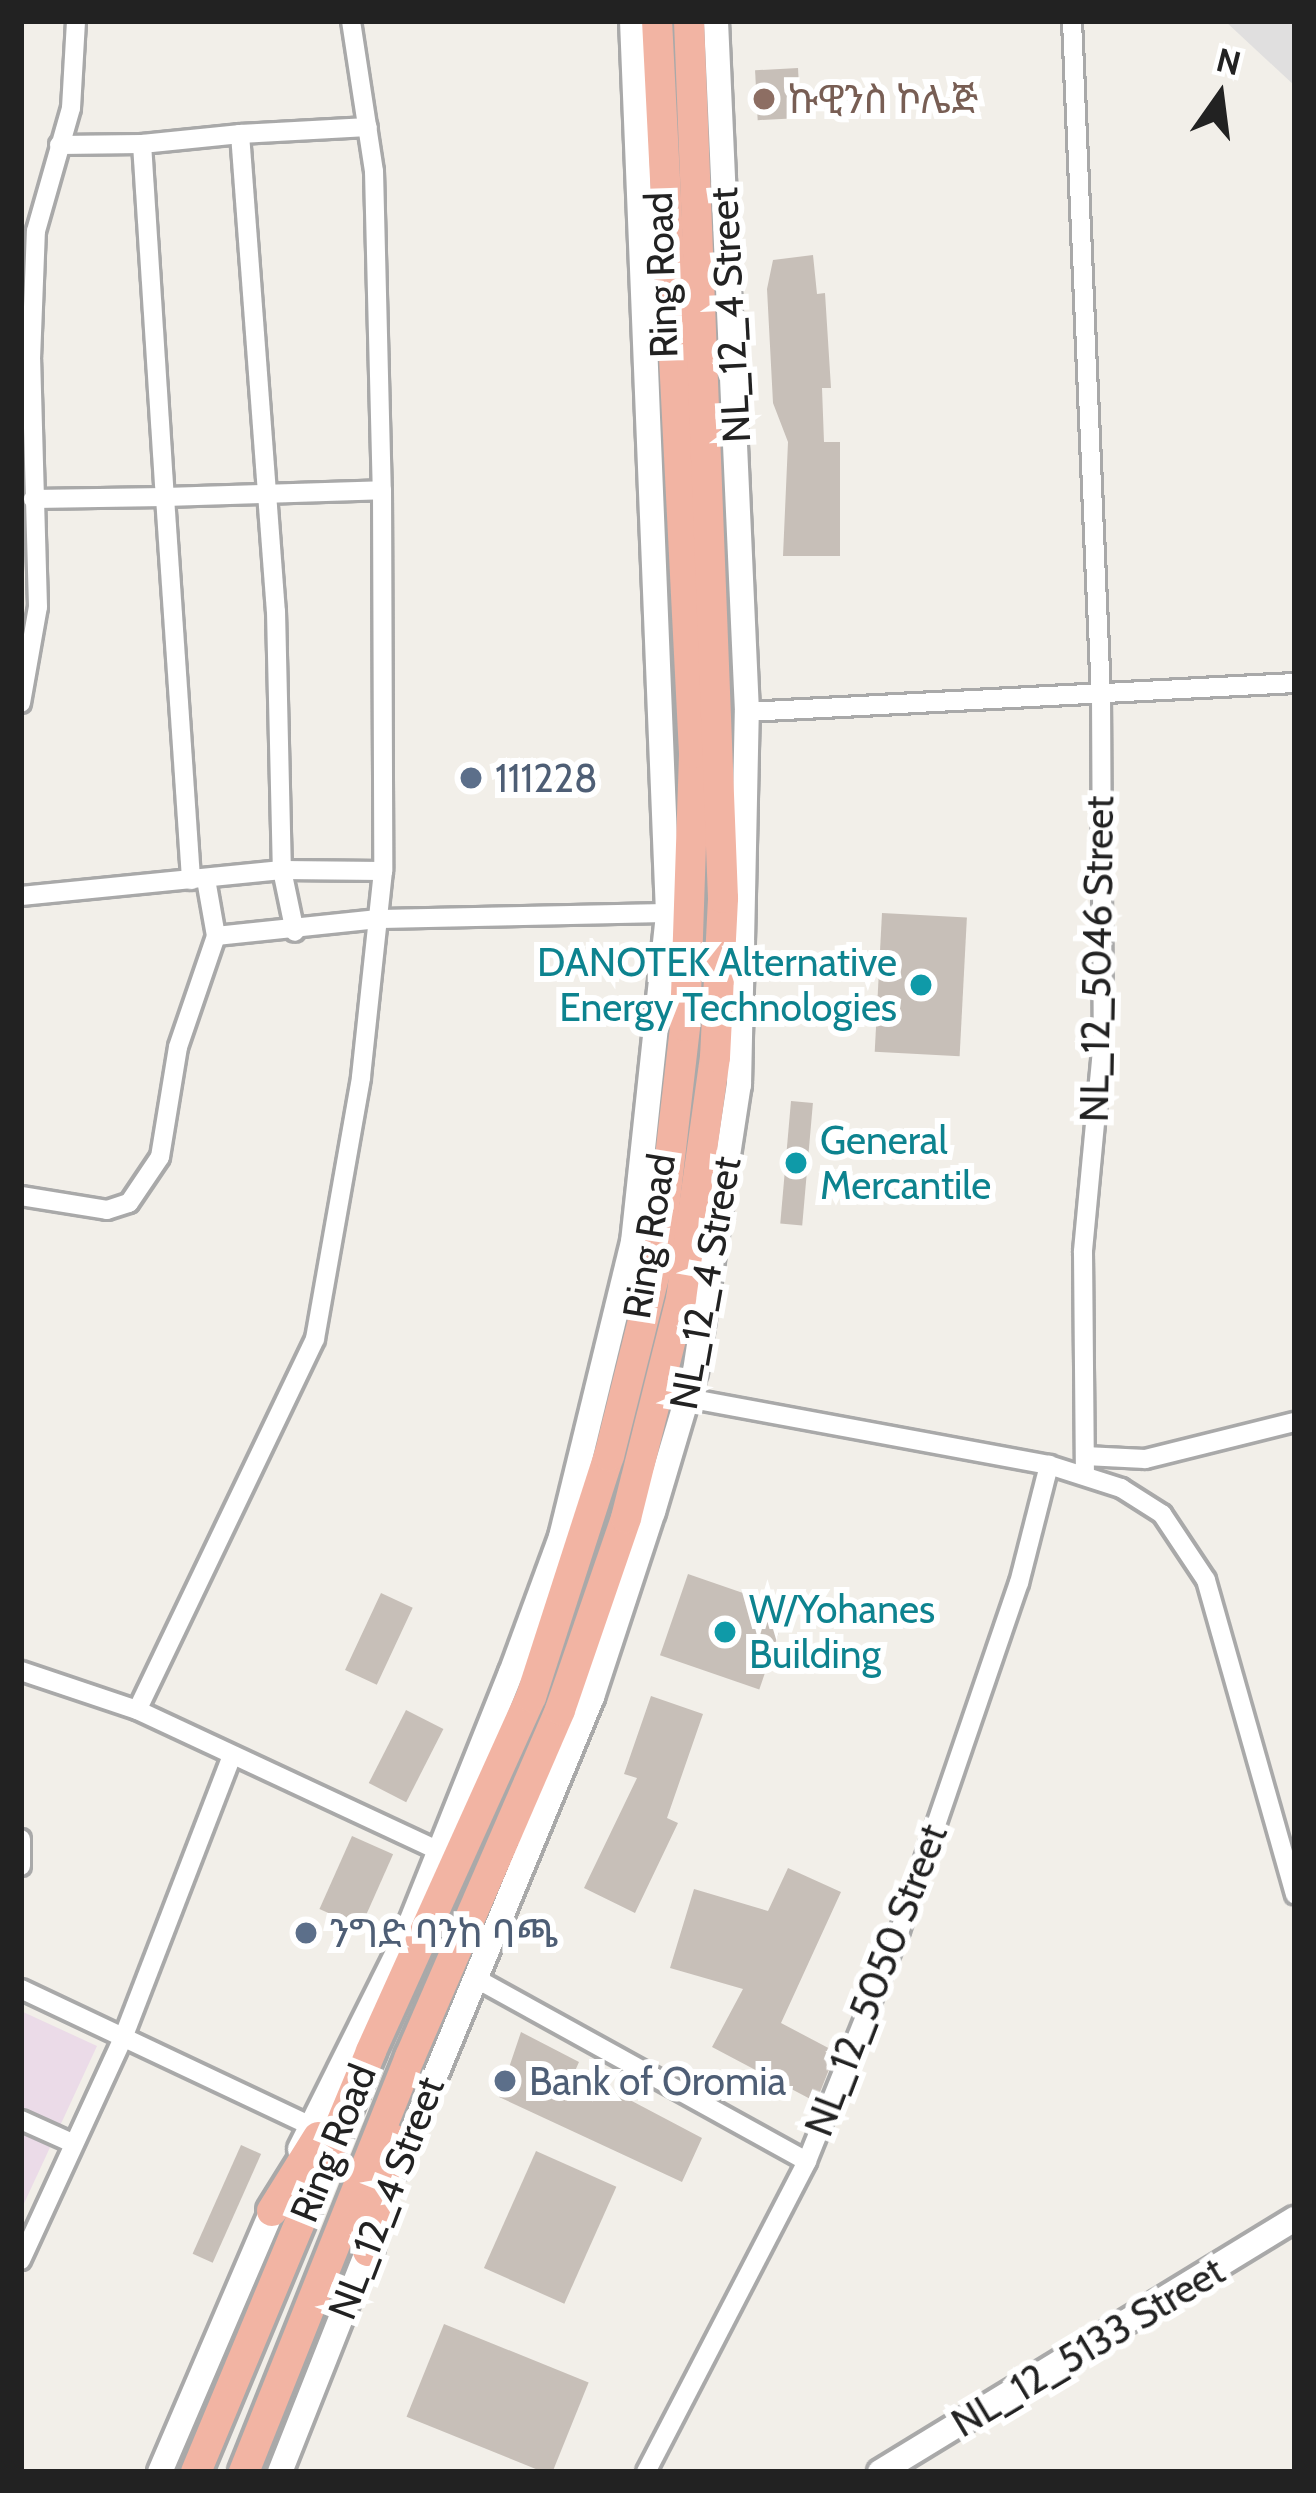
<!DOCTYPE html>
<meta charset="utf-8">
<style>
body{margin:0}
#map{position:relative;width:1316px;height:2493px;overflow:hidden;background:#f2efe9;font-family:Cabin,"Noto Sans Ethiopic",sans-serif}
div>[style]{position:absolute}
.residential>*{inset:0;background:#e0dfdf}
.industrial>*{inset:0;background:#ebdbe8}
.building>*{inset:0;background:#c7bfb8;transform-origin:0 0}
.roads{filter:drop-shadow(3px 0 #a9a9a9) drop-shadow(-3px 0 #a9a9a9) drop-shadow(0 3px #a9a9a9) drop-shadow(0 -3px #a9a9a9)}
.minor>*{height:18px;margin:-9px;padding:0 9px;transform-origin:9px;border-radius:9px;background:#fff}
.tertiary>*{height:24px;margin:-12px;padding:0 12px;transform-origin:12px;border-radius:12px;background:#fff}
.trunk>*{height:30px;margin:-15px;padding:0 15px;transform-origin:15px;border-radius:15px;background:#f2b4a3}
.dots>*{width:33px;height:33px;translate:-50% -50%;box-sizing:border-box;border:6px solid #fff;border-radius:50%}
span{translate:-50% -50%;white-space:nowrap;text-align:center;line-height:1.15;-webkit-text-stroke:12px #fff;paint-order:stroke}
.education-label{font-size:39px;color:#785e54}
.left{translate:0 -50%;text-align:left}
.street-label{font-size:39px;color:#222}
.service-label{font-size:39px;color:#4e5e75}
.culture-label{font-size:39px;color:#0d838f}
.right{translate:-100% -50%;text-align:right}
.frame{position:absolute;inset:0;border:24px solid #222;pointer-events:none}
.north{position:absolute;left:1160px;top:36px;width:120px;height:120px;-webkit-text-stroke:9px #fff;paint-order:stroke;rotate:14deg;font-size:33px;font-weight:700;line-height:48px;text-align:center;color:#222}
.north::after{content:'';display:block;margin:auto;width:42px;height:54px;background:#222;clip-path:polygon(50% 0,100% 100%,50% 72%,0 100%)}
</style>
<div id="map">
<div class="residential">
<div style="clip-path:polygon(1225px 21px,1295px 21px,1295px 86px)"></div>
</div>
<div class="industrial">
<div style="clip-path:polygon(21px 2011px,97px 2046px,21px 2210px)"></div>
</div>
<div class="building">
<div style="left:798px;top:68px;width:50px;height:43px;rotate:87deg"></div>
<div style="clip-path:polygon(813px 255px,817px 294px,825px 293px,831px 388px,822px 388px,824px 442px,840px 442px,840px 556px,783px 556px,788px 442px,773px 403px,767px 289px,773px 260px)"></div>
<div style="left:882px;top:913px;width:85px;height:139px;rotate:3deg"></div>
<div style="left:791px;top:1101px;width:22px;height:123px;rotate:5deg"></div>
<div style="left:688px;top:1574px;width:105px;height:86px;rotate:19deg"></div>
<div style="left:381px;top:1593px;width:35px;height:85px;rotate:25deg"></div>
<div style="clip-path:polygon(651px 1696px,703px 1714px,667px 1818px,678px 1823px,635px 1913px,584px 1888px,637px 1778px,624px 1774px)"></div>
<div style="left:406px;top:1710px;width:42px;height:82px;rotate:27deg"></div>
<div style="left:352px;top:1836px;width:45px;height:80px;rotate:24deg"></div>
<div style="clip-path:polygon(788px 1868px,841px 1892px,781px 2023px,836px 2052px,816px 2102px,712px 2047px,743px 1989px,670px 1968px,694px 1889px,768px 1911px)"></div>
<div style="clip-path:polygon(521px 2032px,579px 2062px,575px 2071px,702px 2138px,682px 2182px,499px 2097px)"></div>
<div style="left:241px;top:2145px;width:22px;height:119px;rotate:24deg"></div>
<div style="left:536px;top:2151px;width:88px;height:128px;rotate:24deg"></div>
<div style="left:444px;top:2324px;width:156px;height:100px;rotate:22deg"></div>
</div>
<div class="roads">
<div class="minor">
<div style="left:351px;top:21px;width:152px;rotate:81.3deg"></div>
<div style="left:374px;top:171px;width:319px;rotate:88.6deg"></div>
<div style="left:382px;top:490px;width:381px;rotate:89.8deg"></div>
<div style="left:383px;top:871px;width:208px;rotate:96.1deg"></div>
<div style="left:361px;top:1078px;width:265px;rotate:100deg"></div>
<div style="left:315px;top:1339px;width:411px;rotate:115.6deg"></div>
<div style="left:137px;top:1710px;width:333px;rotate:25deg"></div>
<div style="left:1072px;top:21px;width:675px;rotate:87.54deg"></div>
<div style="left:1101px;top:695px;width:344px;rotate:89.7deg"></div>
<div style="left:1103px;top:1039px;width:214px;rotate:95.4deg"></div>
<div style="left:1083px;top:1252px;width:222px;rotate:89.5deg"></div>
<div style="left:240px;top:134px;width:128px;rotate:-3.1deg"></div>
<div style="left:142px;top:144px;width:99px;rotate:-5.8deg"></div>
<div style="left:240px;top:134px;width:478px;rotate:85.7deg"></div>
<div style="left:276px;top:611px;width:259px;rotate:88.7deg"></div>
<div style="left:282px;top:870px;width:63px;rotate:78.2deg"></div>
<div style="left:59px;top:145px;width:83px;rotate:-0.7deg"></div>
<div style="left:142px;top:144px;width:354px;rotate:86.3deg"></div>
<div style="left:165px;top:497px;width:217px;rotate:-1.8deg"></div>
<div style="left:33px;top:499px;width:132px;rotate:-0.9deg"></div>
<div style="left:165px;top:497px;width:384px;rotate:86.1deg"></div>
<div style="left:21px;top:703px;width:97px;rotate:-80deg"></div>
<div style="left:38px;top:607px;width:248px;rotate:-91.6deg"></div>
<div style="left:31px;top:359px;width:128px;rotate:-87.8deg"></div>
<div style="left:36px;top:231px;width:128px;rotate:-74.1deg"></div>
<div style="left:71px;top:108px;width:87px;rotate:-86.7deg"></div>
<div style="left:747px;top:712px;width:549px;rotate:-3.03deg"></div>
<div style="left:21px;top:896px;width:262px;rotate:-5.7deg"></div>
<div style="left:282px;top:870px;width:101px;rotate:0.6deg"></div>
<div style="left:216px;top:936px;width:163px;rotate:-6deg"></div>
<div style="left:378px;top:919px;width:290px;rotate:-1.2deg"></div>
<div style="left:21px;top:1196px;width:87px;rotate:9.2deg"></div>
<div style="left:107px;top:1210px;width:23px;rotate:-18deg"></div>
<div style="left:129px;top:1203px;width:55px;rotate:-56deg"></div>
<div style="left:160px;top:1157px;width:111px;rotate:-80.7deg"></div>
<div style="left:178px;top:1047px;width:117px;rotate:-71.1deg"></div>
<div style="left:216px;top:936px;width:58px;rotate:-100deg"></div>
<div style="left:687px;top:1398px;width:368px;rotate:10.5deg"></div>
<div style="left:1049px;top:1465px;width:76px;rotate:17.7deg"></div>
<div style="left:1121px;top:1488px;width:49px;rotate:32.4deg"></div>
<div style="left:1162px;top:1514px;width:79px;rotate:56.3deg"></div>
<div style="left:1206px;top:1580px;width:327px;rotate:74.2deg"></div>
<div style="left:1085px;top:1456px;width:60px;rotate:2.9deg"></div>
<div style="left:1145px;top:1459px;width:154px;rotate:-13.9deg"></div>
<div style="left:21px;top:1671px;width:122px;rotate:18.6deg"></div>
<div style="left:21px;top:1839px;width:27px;rotate:90deg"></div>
<div style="left:475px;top:1978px;width:379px;rotate:28.9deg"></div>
<div style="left:21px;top:1989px;width:321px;rotate:25.3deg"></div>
<div style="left:21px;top:2120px;width:54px;rotate:24.2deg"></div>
<div style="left:21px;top:2260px;width:244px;rotate:-65.3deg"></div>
<div style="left:123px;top:2038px;width:303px;rotate:-68.9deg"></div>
<div style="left:646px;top:2472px;width:350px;rotate:-62.6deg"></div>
<div style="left:807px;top:2161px;width:249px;rotate:-68.1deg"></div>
<div style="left:900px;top:1930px;width:367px;rotate:-71.1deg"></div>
<div style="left:1019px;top:1583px;width:122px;rotate:-75.7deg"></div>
</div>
<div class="tertiary">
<div style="left:300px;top:2149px;width:233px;rotate:-63.5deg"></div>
<div style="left:404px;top:1940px;width:288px;rotate:-68.2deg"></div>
<div style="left:511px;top:1673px;width:145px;rotate:-69.8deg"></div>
<div style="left:561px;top:1537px;width:304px;rotate:-76.3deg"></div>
<div style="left:633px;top:1242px;width:331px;rotate:-83.9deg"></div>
<div style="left:668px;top:913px;width:893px;rotate:-92.31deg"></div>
<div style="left:397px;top:2168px;width:510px;rotate:-67.51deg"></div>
<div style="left:592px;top:1697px;width:195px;rotate:-71.8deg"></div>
<div style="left:653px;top:1512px;width:147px;rotate:-73.4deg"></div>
<div style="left:695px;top:1371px;width:289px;rotate:-81.3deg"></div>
<div style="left:739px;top:1085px;width:373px;rotate:-88.8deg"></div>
<div style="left:747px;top:712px;width:692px;rotate:-92.57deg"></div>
<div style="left:160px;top:2472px;width:299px;rotate:-66.8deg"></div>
<div style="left:280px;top:2472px;width:255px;rotate:-68.4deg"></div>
<div style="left:880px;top:2472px;width:486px;rotate:-31.4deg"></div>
</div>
<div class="trunk">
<div style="left:272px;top:2211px;width:87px;rotate:-58.1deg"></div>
<div style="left:368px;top:2251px;width:115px;rotate:-77.9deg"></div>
<div style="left:196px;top:2472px;width:456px;rotate:-67.4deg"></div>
<div style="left:371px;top:2051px;width:388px;rotate:-65.7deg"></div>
<div style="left:531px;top:1697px;width:253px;rotate:-72.1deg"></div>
<div style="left:609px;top:1456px;width:201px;rotate:-75.9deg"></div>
<div style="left:658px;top:1261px;width:237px;rotate:-83.4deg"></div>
<div style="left:685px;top:1026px;width:273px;rotate:-88.1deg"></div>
<div style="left:694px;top:753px;width:733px;rotate:-92.89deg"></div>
<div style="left:244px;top:2472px;width:447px;rotate:-68.2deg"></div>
<div style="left:410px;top:2057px;width:378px;rotate:-66.6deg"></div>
<div style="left:560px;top:1710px;width:203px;rotate:-71deg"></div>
<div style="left:626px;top:1518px;width:226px;rotate:-75.9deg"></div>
<div style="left:681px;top:1299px;width:244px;rotate:-82deg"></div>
<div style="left:715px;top:1057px;width:159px;rotate:-87.1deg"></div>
<div style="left:723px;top:898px;width:878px;rotate:-92.22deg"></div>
</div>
</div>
<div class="dots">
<div style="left:764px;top:99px;background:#8d6e63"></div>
<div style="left:471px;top:778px;background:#5c6f8a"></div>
<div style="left:921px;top:985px;background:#0f9aa8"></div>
<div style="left:796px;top:1163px;background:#0f9aa8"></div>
<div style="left:725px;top:1632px;background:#0f9aa8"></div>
<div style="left:306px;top:1933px;background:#5c6f8a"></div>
<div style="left:505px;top:2081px;background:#5c6f8a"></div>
</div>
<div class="education-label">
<span class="left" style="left:788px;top:99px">ኩዊንስ ኮሌጅ</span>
</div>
<div class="street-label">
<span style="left:661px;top:275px;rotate:-92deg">Ring Road</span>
<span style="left:730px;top:315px;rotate:-93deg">NL_12_4 Street</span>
<span style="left:1097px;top:959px;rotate:-89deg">NL_12_5046 Street</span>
<span style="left:649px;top:1236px;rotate:-81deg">Ring Road</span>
<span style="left:705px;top:1283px;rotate:-80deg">NL_12_4 Street</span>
<span style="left:876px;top:1980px;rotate:-69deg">NL_12_5050 Street</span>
<span style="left:333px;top:2143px;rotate:-68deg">Ring Road</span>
<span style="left:386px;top:2198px;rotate:-69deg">NL_12_4 Street</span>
<span style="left:1088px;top:2347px;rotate:-31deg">NL_12_5133 Street</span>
</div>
<div class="service-label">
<span class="left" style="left:495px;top:778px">111228</span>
<span class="left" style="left:330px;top:1933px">ንግድ ባንከ ባጫ</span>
<span class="left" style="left:529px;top:2081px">Bank of Oromia</span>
</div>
<div class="culture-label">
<span class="right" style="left:897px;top:985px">DANOTEK Alternative<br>Energy Technologies</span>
<span class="left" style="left:820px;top:1163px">General<br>Mercantile</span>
<span class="left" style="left:749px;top:1632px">W/Yohanes<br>Building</span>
</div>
<div class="frame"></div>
<div class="north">N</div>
</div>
